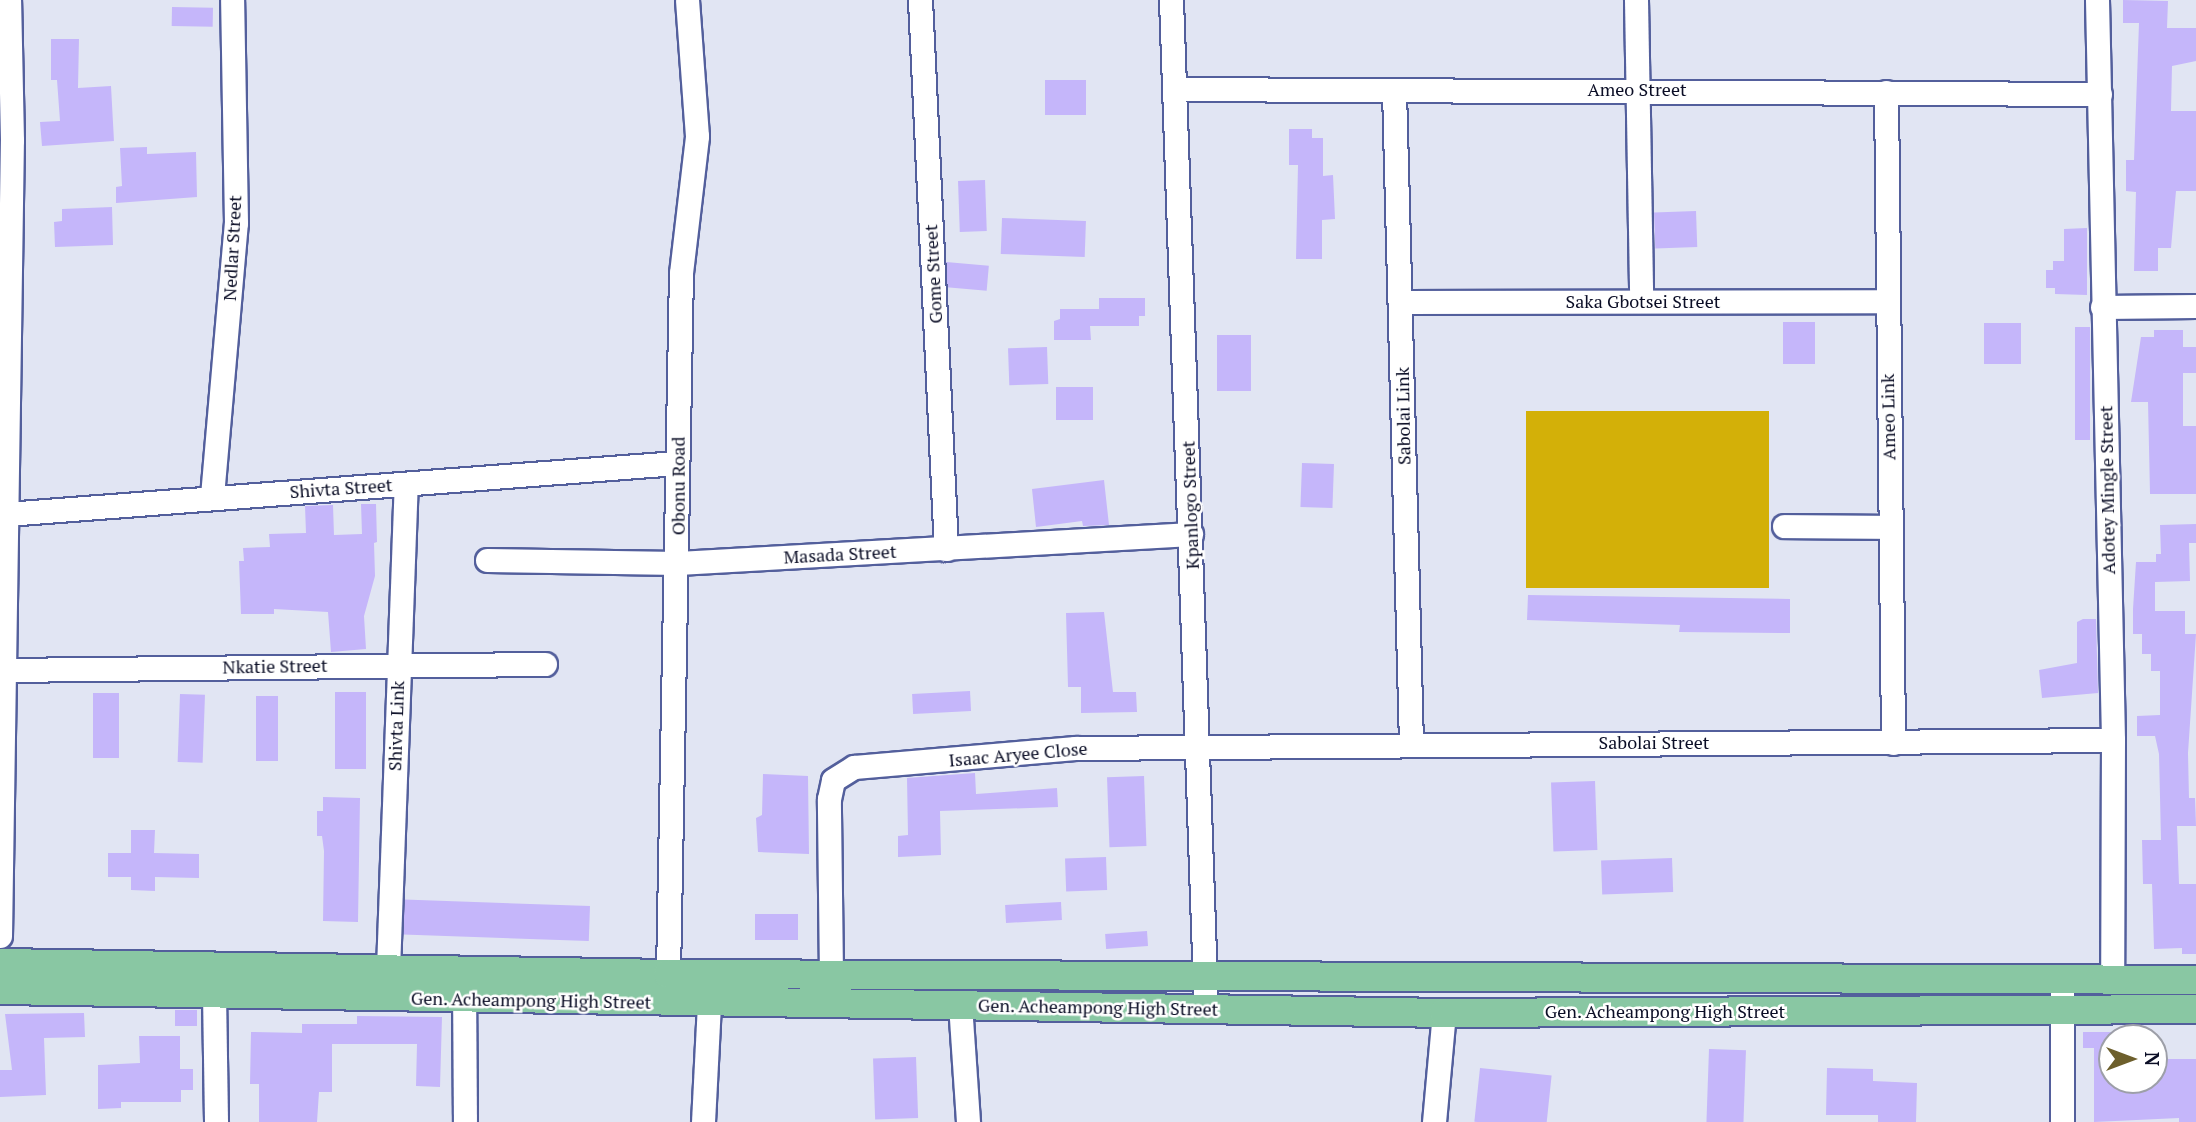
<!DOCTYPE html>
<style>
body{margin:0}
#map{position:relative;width:2196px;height:1122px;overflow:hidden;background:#e1e5f3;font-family:"PT Serif",serif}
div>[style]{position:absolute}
.green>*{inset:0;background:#d3b008;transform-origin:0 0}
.building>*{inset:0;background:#c5b6fa;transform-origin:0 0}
.roads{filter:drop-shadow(2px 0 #535f9c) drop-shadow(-2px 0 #535f9c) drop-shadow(0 2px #535f9c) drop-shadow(0 -2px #535f9c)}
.minor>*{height:23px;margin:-11.5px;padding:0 11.5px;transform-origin:11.5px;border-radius:11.5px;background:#fff}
.major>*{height:28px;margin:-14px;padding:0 14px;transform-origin:14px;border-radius:14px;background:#89c7a3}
span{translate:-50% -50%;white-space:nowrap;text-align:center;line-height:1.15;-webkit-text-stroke:5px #fff;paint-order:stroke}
.street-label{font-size:18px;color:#0b0e26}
.north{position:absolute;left:2098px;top:1024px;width:70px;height:70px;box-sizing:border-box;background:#fff;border:2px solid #9d9fa8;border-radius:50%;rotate:90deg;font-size:19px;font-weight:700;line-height:28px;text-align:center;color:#0b0e26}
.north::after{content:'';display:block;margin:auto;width:24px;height:32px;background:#6d5f2c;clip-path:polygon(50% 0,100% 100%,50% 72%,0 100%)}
</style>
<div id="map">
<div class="green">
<div style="left:1526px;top:411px;width:243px;height:177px"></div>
</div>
<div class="building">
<div style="clip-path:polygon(2123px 0,2168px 1px,2167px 28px,2196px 28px,2196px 61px,2172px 66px,2171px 111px,2196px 111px,2196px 191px,2176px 191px,2171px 248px,2158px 248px,2158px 271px,2134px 271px,2136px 192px,2126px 191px,2126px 160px,2134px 160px,2139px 23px,2123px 23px)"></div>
<div style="left:172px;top:7px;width:41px;height:19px;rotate:1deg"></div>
<div style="clip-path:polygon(51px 39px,79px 39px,78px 88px,111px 86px,114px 141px,42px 146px,40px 122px,60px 121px,57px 80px,51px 80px)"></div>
<div style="left:1045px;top:80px;width:41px;height:35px"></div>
<div style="clip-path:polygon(1289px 129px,1312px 129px,1312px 138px,1323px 138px,1323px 176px,1333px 175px,1335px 219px,1322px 220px,1322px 259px,1296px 259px,1298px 165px,1289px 165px)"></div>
<div style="clip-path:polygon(147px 147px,147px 154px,196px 152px,197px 197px,116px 203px,116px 187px,122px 186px,120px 148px)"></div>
<div style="left:985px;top:180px;width:51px;height:27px;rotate:88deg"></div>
<div style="clip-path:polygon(112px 207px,113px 245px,55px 247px,54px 222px,62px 221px,62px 209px)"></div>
<div style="left:1696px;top:211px;width:36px;height:42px;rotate:88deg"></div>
<div style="left:1002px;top:218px;width:84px;height:36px;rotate:2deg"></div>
<div style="clip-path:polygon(2087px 228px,2087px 295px,2055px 294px,2055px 288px,2046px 288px,2046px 270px,2053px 270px,2053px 261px,2064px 261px,2064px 229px)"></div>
<div style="left:946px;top:262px;width:43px;height:25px;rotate:5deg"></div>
<div style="clip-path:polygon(1099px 298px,1145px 298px,1145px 316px,1139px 316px,1139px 326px,1090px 326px,1091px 340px,1054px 340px,1054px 321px,1060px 319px,1060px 309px,1099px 309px)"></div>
<div style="left:1783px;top:322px;width:32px;height:42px"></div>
<div style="left:1984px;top:323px;width:37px;height:41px"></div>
<div style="left:2075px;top:327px;width:15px;height:113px"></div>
<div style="clip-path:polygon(2154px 330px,2183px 330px,2183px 347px,2196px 347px,2196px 373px,2183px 373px,2183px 426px,2196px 426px,2196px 494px,2150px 494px,2148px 402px,2131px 402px,2141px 337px,2154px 337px)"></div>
<div style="left:1251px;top:335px;width:56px;height:34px;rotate:90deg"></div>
<div style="left:1047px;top:347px;width:37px;height:39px;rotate:88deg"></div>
<div style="left:1056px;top:387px;width:37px;height:33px"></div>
<div style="left:1302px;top:463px;width:32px;height:44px;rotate:2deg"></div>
<div style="clip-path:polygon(1104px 480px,1109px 525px,1083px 526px,1082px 521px,1036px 527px,1032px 489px)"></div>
<div style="clip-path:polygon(361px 504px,376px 504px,377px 542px,374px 543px,375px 576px,364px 616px,366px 649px,331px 652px,328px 612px,274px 609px,274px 614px,241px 614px,239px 561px,244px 561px,243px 548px,270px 547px,269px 534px,306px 533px,305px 506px,333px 505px,334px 535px,362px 534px)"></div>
<div style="clip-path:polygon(2196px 524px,2196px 543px,2189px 543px,2190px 581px,2155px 582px,2155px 611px,2185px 611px,2185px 634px,2196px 634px,2188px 753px,2189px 798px,2195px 798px,2196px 826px,2177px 826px,2179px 884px,2196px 884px,2196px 954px,2182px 954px,2182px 948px,2154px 949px,2152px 884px,2143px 884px,2142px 840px,2161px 840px,2159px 754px,2155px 736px,2137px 736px,2137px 716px,2160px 715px,2160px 671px,2151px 671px,2151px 654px,2142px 654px,2142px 634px,2133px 634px,2133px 609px,2136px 562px,2156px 562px,2156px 554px,2161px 554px,2160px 525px)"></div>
<div style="clip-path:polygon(1528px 595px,1790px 599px,1790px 633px,1679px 632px,1680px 625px,1527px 620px)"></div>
<div style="clip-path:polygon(1104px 612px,1113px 692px,1136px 692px,1137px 712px,1081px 713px,1081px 687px,1068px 687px,1066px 613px)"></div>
<div style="clip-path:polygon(2083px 619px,2096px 619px,2098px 693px,2042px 698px,2039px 670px,2077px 663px,2077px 622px)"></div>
<div style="left:970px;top:691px;width:20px;height:58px;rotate:87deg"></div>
<div style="left:335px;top:692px;width:31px;height:77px"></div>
<div style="left:93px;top:693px;width:26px;height:65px"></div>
<div style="left:180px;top:694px;width:25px;height:68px;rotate:2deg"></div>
<div style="left:256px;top:696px;width:22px;height:65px"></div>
<div style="clip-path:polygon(975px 773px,976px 794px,1057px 788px,1058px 807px,940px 811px,941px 855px,898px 857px,898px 836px,908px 835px,907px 778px)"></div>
<div style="clip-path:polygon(763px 774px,808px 776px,809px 854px,758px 852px,756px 818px,762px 815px)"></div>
<div style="left:1144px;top:776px;width:70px;height:37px;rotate:88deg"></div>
<div style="left:1595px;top:781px;width:69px;height:44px;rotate:88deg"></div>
<div style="clip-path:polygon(323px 797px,360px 798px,358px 922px,323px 921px,324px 851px,322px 836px,317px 836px,317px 811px,323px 811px)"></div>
<div style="clip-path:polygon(131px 830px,155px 830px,154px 853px,199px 854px,199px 878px,155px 877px,155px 891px,131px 890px,131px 877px,108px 877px,108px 853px,131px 853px)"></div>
<div style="left:1106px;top:857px;width:33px;height:41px;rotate:88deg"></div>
<div style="left:1672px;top:858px;width:34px;height:71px;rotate:88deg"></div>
<div style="left:1061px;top:902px;width:18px;height:56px;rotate:87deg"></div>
<div style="left:590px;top:906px;width:35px;height:186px;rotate:92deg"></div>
<div style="left:755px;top:914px;width:43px;height:26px"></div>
<div style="left:1147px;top:931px;width:15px;height:42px;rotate:86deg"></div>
<div style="left:175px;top:1010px;width:22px;height:16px"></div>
<div style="clip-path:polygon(84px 1013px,85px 1037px,44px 1038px,46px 1095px,0 1097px,0 1070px,12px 1070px,5px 1014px)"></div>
<div style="clip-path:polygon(357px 1016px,442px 1017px,440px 1087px,416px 1086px,417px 1044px,332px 1044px,332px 1092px,319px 1092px,317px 1122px,259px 1122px,259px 1084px,250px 1084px,251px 1032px,302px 1033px,302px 1024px,357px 1024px)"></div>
<div style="clip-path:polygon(2083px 1032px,2112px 1032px,2112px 1080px,2154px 1080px,2154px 1059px,2196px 1059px,2196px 1122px,2179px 1122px,2179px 1118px,2094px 1122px,2094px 1048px,2083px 1048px)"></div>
<div style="clip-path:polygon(139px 1036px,180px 1036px,180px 1069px,193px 1069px,193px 1090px,181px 1090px,181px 1102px,121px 1102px,121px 1108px,98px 1109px,98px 1065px,140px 1063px)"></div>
<div style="left:1709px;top:1049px;width:37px;height:73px;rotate:2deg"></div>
<div style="left:916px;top:1057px;width:61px;height:43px;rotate:88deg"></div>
<div style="left:1480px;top:1068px;width:72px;height:54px;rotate:6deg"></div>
<div style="clip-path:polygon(1827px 1068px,1873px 1069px,1873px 1081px,1917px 1083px,1916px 1122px,1878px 1122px,1878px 1115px,1826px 1115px)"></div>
</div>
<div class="roads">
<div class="minor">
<div style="left:920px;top:0;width:550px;rotate:87.29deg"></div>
<div style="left:1171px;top:0;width:1011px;rotate:88.02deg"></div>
<div style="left:1636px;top:0;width:301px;rotate:89deg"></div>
<div style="left:2097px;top:0;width:740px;rotate:88.76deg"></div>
<div style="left:2113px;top:740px;width:239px;rotate:90.2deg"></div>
<div style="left:1174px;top:89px;width:926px;rotate:0.31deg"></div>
<div style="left:1394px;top:90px;width:652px;rotate:88.51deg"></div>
<div style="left:1886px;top:92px;width:651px;rotate:89.38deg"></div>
<div style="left:1400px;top:302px;width:486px;rotate:-0.1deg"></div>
<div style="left:2102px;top:307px;width:94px;rotate:-0.6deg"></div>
<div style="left:212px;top:496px;width:274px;rotate:-85deg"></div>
<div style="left:236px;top:223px;width:223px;rotate:-91deg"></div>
<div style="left:6px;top:514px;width:673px;rotate:-4.35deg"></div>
<div style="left:1784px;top:526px;width:106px;rotate:0.5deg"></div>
<div style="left:487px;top:560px;width:191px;rotate:0.9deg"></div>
<div style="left:678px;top:563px;width:514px;rotate:-3.24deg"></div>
<div style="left:4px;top:670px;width:541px;rotate:-0.64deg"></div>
<div style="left:0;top:936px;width:796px;rotate:-89.14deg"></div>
<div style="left:12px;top:140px;width:140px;rotate:-91.2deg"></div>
<div style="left:388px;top:969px;width:485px;rotate:-87.9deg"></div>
<div style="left:668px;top:974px;width:701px;rotate:-88.94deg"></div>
<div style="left:681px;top:273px;width:138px;rotate:-83.3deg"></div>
<div style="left:697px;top:136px;width:136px;rotate:-94.2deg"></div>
<div style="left:831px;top:975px;width:176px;rotate:-90.7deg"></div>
<div style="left:829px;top:799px;width:19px;rotate:-78deg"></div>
<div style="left:833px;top:780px;width:25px;rotate:-32deg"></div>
<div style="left:854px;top:767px;width:222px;rotate:-4.9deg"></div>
<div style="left:1075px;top:748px;width:1038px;rotate:-0.44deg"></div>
<div style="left:464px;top:982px;width:140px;rotate:89.6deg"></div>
<div style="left:2062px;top:992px;width:130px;rotate:90deg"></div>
<div style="left:214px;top:993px;width:129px;rotate:89.1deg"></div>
<div style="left:960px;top:1004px;width:118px;rotate:86.1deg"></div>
<div style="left:703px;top:1122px;width:120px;rotate:-87.1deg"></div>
<div style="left:1434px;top:1122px;width:109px;rotate:-84.8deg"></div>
</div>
<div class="major">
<div style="left:0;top:963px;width:668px;rotate:0.94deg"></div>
<div style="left:668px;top:974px;width:1528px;rotate:0.22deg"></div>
<div style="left:0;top:990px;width:1444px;rotate:0.91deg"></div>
<div style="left:1444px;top:1013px;width:752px;rotate:-0.3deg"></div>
</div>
</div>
<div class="street-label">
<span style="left:1637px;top:89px">Ameo Street</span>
<span style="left:232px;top:248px;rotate:-87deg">Nedlar Street</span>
<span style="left:933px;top:274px;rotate:-93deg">Gome Street</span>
<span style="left:1643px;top:301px">Saka Gbotsei Street</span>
<span style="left:1403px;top:416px;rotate:-91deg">Sabolai Link</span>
<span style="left:1888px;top:417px;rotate:-91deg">Ameo Link</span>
<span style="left:678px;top:486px;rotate:-90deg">Obonu Road</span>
<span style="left:341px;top:488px;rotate:-4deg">Shivta Street</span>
<span style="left:2107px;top:490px;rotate:-91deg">Adotey Mingle Street</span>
<span style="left:1190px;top:505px;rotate:-92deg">Kpanlogo Street</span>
<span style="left:840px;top:554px;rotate:-3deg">Masada Street</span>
<span style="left:275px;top:666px;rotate:-1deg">Nkatie Street</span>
<span style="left:396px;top:726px;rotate:-88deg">Shivta Link</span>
<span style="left:1654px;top:742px">Sabolai Street</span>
<span style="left:1018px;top:754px;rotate:-5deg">Isaac Aryee Close</span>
<span style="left:531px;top:1000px;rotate:1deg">Gen. Acheampong High Street</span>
<span style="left:1098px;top:1007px;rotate:1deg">Gen. Acheampong High Street</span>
<span style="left:1665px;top:1011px">Gen. Acheampong High Street</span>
</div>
<div class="north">N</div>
</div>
